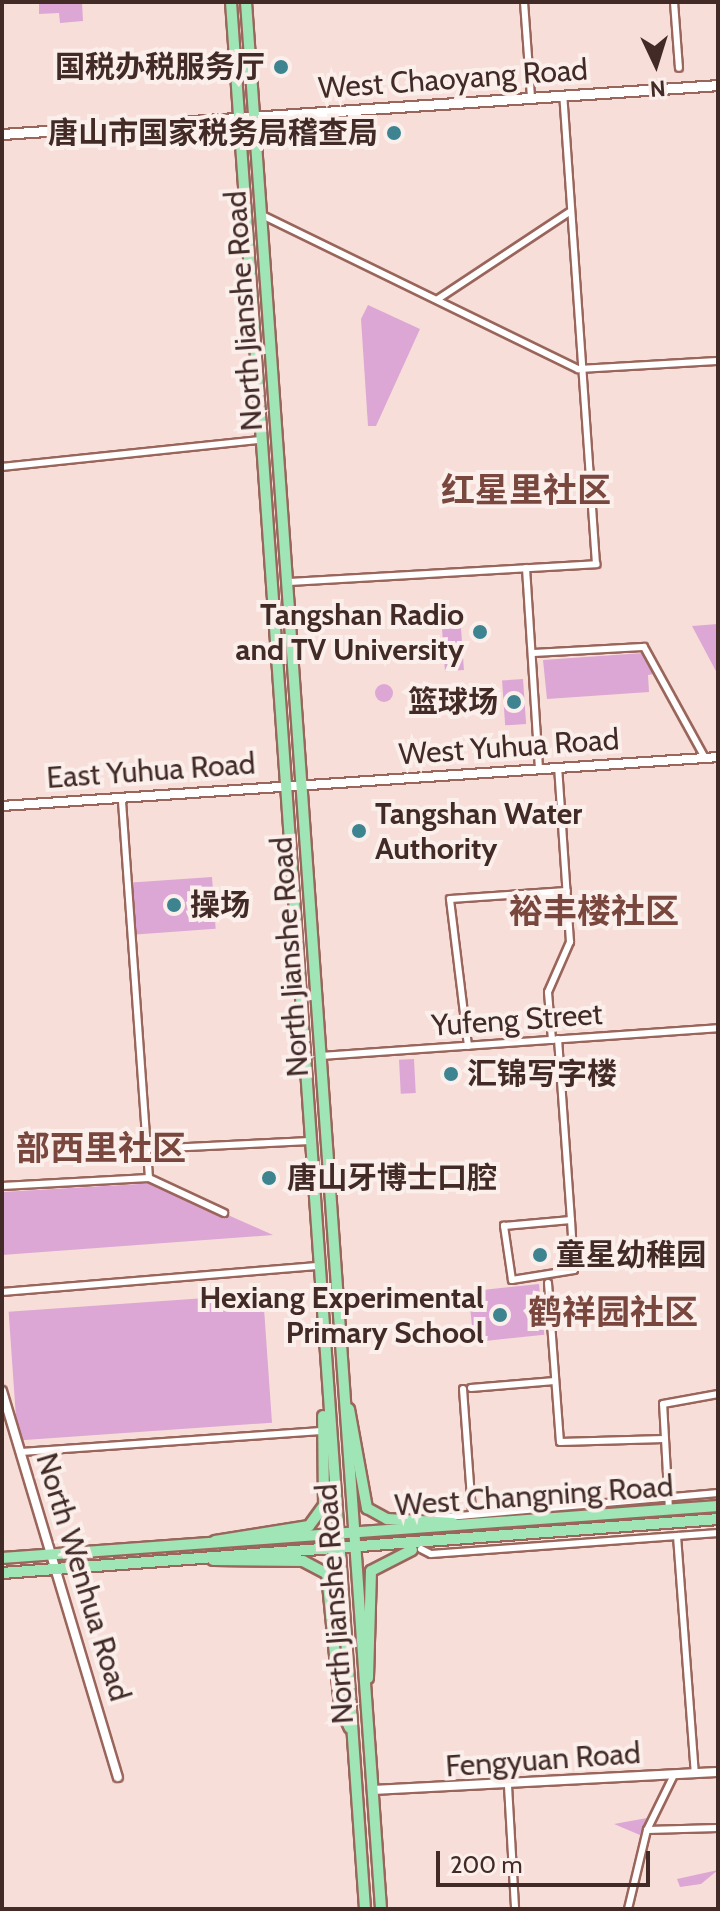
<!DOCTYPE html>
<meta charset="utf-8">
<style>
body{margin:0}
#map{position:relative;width:720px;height:1911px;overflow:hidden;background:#f7ded9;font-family:Cabin,"Noto Sans SC",sans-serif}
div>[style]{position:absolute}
.green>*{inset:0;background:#dca7d4;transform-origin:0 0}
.round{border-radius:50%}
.roads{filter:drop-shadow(2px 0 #9a655b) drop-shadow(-2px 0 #9a655b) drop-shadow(0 2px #9a655b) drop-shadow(0 -2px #9a655b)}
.minor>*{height:6px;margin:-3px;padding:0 3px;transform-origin:3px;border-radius:3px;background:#fff}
.tertiary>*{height:8px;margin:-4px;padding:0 4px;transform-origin:4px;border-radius:4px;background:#fff}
.secondary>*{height:9px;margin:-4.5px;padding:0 4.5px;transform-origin:4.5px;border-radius:4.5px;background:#fff}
.primary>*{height:10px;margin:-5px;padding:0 5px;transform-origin:5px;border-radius:5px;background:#9fe5b5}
.dots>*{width:22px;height:22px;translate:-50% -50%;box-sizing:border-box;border:4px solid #fbefec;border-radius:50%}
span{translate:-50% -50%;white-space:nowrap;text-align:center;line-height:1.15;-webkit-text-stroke:8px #fbefec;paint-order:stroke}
.poi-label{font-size:30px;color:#422b27;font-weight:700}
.right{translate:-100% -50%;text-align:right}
.left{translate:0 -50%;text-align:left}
.street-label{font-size:30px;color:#422b27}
.quarter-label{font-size:34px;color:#79473e;font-weight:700}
.frame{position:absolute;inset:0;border:4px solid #422b27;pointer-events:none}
.north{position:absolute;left:616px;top:24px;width:80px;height:80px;-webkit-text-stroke:6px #fbefec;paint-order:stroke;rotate:176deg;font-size:22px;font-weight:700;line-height:32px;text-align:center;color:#422b27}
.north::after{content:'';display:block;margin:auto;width:28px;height:36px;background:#422b27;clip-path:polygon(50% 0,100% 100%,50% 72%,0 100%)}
.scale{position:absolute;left:436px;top:1851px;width:214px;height:36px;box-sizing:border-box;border:4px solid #422b27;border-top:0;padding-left:10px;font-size:24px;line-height:28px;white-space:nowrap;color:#422b27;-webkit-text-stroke:6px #fbefec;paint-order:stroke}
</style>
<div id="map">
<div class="green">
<div style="clip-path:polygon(39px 2px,82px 2px,83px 21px,60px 23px,59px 13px,39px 14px)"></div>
<div style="clip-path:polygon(368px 305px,420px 329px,376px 426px,368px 426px,361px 319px)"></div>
<div style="clip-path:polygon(718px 624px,718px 675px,692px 626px)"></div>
<div style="left:461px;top:628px;width:42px;height:19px;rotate:86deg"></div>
<div style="clip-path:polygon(643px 653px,654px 674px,648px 675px,649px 692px,547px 699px,543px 660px)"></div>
<div style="left:523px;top:679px;width:45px;height:21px;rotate:86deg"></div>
<div class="round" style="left:375px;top:684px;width:18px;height:18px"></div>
<div style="left:212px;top:877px;width:52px;height:80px;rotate:86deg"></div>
<div style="left:414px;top:1059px;width:34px;height:15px;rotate:87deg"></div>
<div style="clip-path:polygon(156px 1183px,273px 1235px,2px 1255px,2px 1192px)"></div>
<div style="left:539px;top:1284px;width:51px;height:71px;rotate:84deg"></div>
<div style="left:263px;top:1294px;width:129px;height:255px;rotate:86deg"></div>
<div style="clip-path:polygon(647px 1818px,640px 1835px,614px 1824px)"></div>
<div style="clip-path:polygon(718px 1870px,701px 1884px,680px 1887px,677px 1879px)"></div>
</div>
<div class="roads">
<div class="minor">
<div style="left:524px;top:2px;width:96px;rotate:85.8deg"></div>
<div style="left:674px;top:2px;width:66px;rotate:85.7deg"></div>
<div style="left:262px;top:215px;width:352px;rotate:26deg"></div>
<div style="left:578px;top:369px;width:140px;rotate:-3.3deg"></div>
<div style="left:438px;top:299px;width:159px;rotate:-33.5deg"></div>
<div style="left:2px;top:467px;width:259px;rotate:-6deg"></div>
<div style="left:526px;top:568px;width:200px;rotate:86.3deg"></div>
<div style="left:288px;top:582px;width:309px;rotate:-3.3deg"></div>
<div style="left:596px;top:564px;width:469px;rotate:-94deg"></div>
<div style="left:532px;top:653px;width:112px;rotate:-3.1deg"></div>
<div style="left:644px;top:647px;width:127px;rotate:61.2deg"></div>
<div style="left:558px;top:1039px;width:181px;rotate:85.9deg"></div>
<div style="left:571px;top:1220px;width:50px;rotate:86.6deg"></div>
<div style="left:574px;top:1270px;width:63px;rotate:170.8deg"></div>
<div style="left:512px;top:1280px;width:55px;rotate:-98.4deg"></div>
<div style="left:504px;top:1226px;width:67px;rotate:-5.1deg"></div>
<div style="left:552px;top:1040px;width:48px;rotate:-94.8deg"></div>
<div style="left:548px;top:992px;width:55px;rotate:-66.3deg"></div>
<div style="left:570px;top:942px;width:175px;rotate:-93.9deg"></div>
<div style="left:468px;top:1046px;width:148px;rotate:-97deg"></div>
<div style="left:450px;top:899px;width:117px;rotate:-3.9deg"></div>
<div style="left:320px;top:1056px;width:399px;rotate:-4deg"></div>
<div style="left:147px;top:1149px;width:163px;rotate:-2.8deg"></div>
<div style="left:149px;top:1178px;width:83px;rotate:25deg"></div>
<div style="left:2px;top:1186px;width:147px;rotate:-3.1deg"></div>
<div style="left:149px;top:1178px;width:382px;rotate:-94.1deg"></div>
<div style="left:548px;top:1283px;width:159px;rotate:85.7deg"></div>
<div style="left:560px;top:1442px;width:104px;rotate:-1.7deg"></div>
<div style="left:2px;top:1292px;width:316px;rotate:-4.7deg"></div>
<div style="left:471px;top:1388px;width:84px;rotate:-4.8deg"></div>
<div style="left:463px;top:1389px;width:123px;rotate:85.8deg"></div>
<div style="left:21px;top:1452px;width:301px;rotate:-4deg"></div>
<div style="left:669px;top:1510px;width:106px;rotate:-93.2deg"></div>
<div style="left:663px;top:1404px;width:56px;rotate:-10.3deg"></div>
<div style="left:437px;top:1518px;width:282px;rotate:-5.1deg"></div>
<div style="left:677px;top:1536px;width:238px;rotate:85.7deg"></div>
<div style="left:421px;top:1549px;width:11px;rotate:27deg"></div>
<div style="left:431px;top:1554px;width:288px;rotate:-4.2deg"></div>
<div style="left:508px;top:1786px;width:123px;rotate:86.7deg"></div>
<div style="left:647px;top:1830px;width:71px;rotate:-1.6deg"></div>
<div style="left:628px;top:1909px;width:81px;rotate:-76.5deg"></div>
<div style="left:647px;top:1830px;width:61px;rotate:-63.9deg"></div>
</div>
<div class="tertiary">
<div style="left:2px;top:806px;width:718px;rotate:-3.91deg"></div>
<div style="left:2px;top:1391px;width:403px;rotate:73.3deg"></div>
<div style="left:372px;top:1790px;width:346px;rotate:-3deg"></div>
</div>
<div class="secondary">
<div style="left:2px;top:134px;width:718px;rotate:-3.91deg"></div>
</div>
<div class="primary">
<div style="left:231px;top:2px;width:1912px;rotate:85.98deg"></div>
<div style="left:246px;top:2px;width:1912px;rotate:85.95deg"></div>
<div style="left:349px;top:1409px;width:101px;rotate:79.7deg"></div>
<div style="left:367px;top:1508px;width:23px;rotate:29deg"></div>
<div style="left:387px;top:1519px;width:66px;rotate:3.5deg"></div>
<div style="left:215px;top:1541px;width:95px;rotate:-9.1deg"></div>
<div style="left:309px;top:1526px;width:26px;rotate:-54deg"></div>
<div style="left:324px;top:1505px;width:89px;rotate:-90.6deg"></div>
<div style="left:2px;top:1558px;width:718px;rotate:-4.15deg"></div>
<div style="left:213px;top:1560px;width:90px;rotate:0.6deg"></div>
<div style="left:303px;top:1561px;width:27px;rotate:28deg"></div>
<div style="left:327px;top:1574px;width:134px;rotate:84.4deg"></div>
<div style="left:340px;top:1707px;width:23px;rotate:65deg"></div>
<div style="left:2px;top:1573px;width:718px;rotate:-4.31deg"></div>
<div style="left:368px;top:1678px;width:107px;rotate:-88.4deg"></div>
<div style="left:371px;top:1571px;width:46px;rotate:-27.1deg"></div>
</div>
</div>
<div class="dots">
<div style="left:281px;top:67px;background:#3e8390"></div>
<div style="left:394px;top:133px;background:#3e8390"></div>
<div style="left:480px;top:632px;background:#3e8390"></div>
<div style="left:514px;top:702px;background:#3e8390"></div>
<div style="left:359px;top:831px;background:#3e8390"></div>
<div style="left:174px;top:905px;background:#3e8390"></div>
<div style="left:451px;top:1074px;background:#3e8390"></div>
<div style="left:269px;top:1178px;background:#3e8390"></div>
<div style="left:540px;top:1255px;background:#3e8390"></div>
<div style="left:500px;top:1315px;background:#3e8390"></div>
</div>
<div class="poi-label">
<span class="right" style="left:265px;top:67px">国税办税服务厅</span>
<span class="right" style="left:378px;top:133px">唐山市国家税务局稽查局</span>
<span class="right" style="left:464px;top:632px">Tangshan Radio<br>and TV University</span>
<span class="right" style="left:498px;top:702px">篮球场</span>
<span class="left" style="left:375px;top:831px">Tangshan Water<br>Authority</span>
<span class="left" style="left:190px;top:905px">操场</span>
<span class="left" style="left:467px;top:1074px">汇锦写字楼</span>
<span class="left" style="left:287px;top:1178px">唐山牙博士口腔</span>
<span class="left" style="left:556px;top:1255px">童星幼稚园</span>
<span class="right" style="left:484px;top:1315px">Hexiang Experimental<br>Primary School</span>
</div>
<div class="street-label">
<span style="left:453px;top:79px;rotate:-4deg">West Chaoyang Road</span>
<span style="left:244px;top:311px;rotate:-94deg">North Jianshe Road</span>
<span style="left:509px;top:747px;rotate:-4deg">West Yuhua Road</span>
<span style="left:151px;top:771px;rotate:-4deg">East Yuhua Road</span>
<span style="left:290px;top:957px;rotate:-94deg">North Jianshe Road</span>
<span style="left:517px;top:1020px;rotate:-4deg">Yufeng Street</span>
<span style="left:534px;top:1496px;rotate:-4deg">West Changning Road</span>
<span style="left:83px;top:1577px;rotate:73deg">North Wenhua Road</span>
<span style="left:335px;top:1604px;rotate:-94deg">North Jianshe Road</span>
<span style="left:543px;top:1760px;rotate:-4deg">Fengyuan Road</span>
</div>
<div class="quarter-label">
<span style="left:526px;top:491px">红星里社区</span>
<span style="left:594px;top:912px">裕丰楼社区</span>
<span style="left:101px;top:1149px">部西里社区</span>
<span style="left:613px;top:1313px">鹤祥园社区</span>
</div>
<div class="frame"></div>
<div class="north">N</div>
<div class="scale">200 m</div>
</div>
